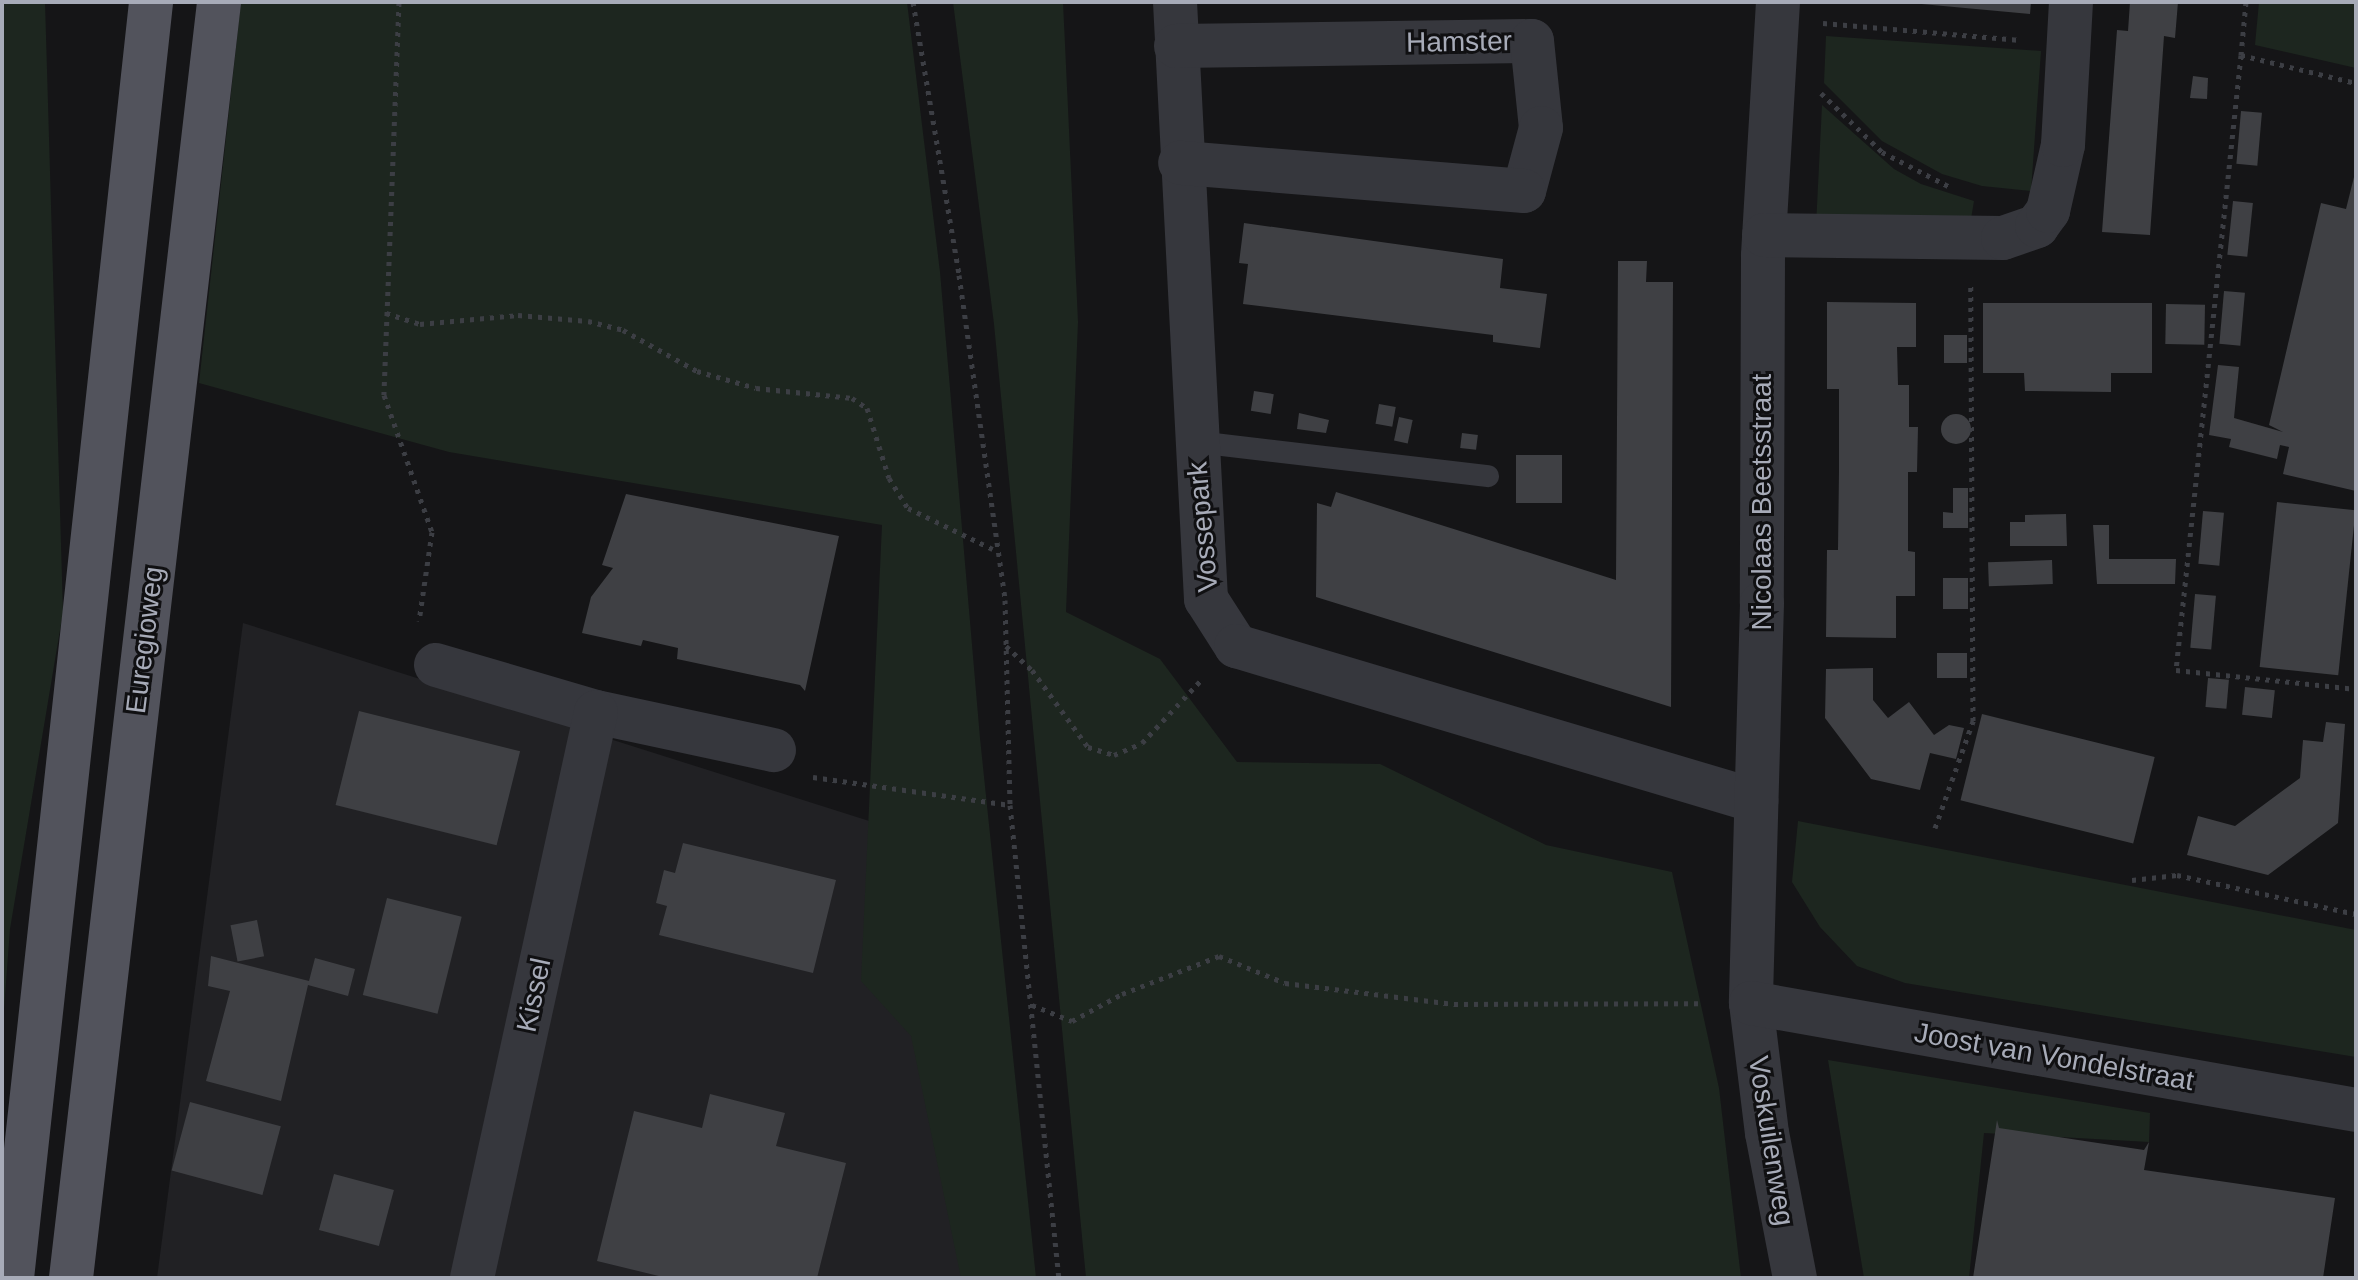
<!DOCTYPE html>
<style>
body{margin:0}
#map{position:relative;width:2358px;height:1280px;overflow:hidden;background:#151517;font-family:Arial,sans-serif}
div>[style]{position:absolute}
.built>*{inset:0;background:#212124}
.green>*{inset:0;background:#1d261f}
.building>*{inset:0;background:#3f4044;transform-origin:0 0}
.round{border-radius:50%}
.path>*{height:5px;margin-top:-2.5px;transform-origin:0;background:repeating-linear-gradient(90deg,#3c3e44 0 4px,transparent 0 10px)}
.lane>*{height:22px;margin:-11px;padding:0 11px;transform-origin:11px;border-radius:11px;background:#36373d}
.street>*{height:44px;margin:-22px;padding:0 22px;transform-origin:22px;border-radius:22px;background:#36373d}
.primary>*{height:44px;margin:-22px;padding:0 22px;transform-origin:22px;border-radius:22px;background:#52535c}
span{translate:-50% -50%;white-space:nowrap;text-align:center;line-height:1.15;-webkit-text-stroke:6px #101012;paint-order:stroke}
.street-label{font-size:28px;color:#a7abb8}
.frame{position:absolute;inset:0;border:4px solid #a7abb8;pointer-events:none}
</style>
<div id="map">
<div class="built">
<div style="clip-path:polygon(243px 623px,885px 826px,1005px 1278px,157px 1278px)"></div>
</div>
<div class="green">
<div style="clip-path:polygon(2px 2px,45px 2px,63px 612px,10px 929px,2px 1036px)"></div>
<div style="clip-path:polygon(241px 2px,907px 2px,940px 272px,980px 738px,1036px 1278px,961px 1278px,911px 1036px,861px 981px,882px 525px,449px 452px,199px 383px)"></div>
<div style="clip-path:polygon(953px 2px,1063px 2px,1078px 322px,1066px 612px,1160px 659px,1237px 762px,1380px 764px,1546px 845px,1672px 872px,1719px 1088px,1741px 1278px,1086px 1278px,994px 324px)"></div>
<div style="clip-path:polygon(2259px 2px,2356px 2px,2356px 68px,2255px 45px)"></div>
<div style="clip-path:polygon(1826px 36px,2041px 51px,2031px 191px,1982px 186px,1942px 174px,1882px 141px,1824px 83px)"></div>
<div style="clip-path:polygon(1822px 105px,1894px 169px,1921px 184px,1974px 201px,1970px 225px,1816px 226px)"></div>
<div style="clip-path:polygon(1798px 821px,2356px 930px,2356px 1057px,1905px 983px,1857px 966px,1820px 927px,1792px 882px)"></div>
<div style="clip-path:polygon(1828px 1060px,2150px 1113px,2149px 1142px,1984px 1133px,1969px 1278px,1864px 1278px)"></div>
</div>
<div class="building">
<div style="clip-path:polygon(1900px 2px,2031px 2px,2030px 14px)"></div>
<div style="clip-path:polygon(2130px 2px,2178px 2px,2175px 38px,2164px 36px,2150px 235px,2102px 232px,2117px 30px,2128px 31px)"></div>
<div style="clip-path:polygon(2193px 76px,2208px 78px,2207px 99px,2190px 98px)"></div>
<div style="left:2241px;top:111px;width:21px;height:53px;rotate:5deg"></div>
<div style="clip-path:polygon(2356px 169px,2356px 491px,2283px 474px,2289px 447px,2280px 445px,2277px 459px,2229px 447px,2231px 439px,2209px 435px,2218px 365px,2239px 367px,2234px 418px,2283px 432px,2269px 425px,2321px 203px,2346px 209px)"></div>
<div style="left:2233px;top:201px;width:20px;height:54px;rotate:6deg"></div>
<div style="clip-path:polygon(1244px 223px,1503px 259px,1500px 288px,1547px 294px,1540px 348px,1493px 342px,1493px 335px,1243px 304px,1248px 264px,1239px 263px)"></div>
<div style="clip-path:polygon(1618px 261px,1647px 261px,1646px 282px,1673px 282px,1671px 707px,1316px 597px,1317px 503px,1331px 507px,1336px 492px,1616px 580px)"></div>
<div style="left:2224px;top:291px;width:21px;height:53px;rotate:5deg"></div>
<div style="clip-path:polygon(1827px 302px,1916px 303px,1916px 347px,1897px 347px,1898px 385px,1909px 385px,1909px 427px,1918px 427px,1917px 472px,1908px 472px,1908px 551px,1915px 552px,1915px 596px,1896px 596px,1896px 638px,1826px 637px,1827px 550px,1838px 550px,1839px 470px,1839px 389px,1827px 389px)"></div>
<div style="clip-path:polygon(1983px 303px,2152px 303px,2152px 373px,2111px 373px,2111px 392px,2025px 391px,2024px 373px,1983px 373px)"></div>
<div style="left:2166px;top:304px;width:39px;height:40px;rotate:1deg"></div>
<div style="left:1944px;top:335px;width:23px;height:28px"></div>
<div style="left:1254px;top:391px;width:20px;height:20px;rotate:9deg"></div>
<div style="left:1379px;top:404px;width:17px;height:20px;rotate:10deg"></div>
<div style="clip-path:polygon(1299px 413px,1329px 420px,1326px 433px,1297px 429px)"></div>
<div class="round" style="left:1941px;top:414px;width:30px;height:30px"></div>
<div style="left:1399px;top:417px;width:14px;height:24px;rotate:12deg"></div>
<div style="left:1462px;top:433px;width:16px;height:15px;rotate:7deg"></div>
<div style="left:1516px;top:455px;width:46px;height:48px"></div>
<div style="clip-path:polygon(1953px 488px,1968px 488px,1968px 528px,1943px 528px,1943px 512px,1953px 513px)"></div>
<div style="clip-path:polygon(626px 494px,839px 536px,805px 691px,800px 685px,677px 659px,678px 648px,643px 640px,641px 646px,582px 633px,591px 597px,613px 568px,602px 565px)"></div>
<div style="left:2277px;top:502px;width:79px;height:166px;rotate:6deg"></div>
<div style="left:2203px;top:511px;width:21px;height:53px;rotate:5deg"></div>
<div style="clip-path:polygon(2066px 514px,2067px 546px,2010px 546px,2010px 522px,2025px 522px,2025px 515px)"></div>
<div style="clip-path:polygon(2093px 525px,2109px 525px,2109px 559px,2176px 559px,2175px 584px,2097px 584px)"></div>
<div style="left:2052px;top:560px;width:24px;height:64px;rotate:88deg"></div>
<div style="left:1968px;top:578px;width:31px;height:25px;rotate:90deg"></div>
<div style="left:2195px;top:594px;width:21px;height:54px;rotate:5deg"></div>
<div style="left:1937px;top:653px;width:30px;height:25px"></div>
<div style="clip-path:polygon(1873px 668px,1873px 700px,1888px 718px,1909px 702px,1934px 735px,1949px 725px,1964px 728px,1956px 759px,1930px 753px,1920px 790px,1871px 779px,1825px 718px,1826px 669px)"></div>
<div style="left:2208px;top:678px;width:21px;height:29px;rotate:5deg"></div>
<div style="left:2245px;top:687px;width:30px;height:28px;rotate:6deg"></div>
<div style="left:359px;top:711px;width:166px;height:97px;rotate:14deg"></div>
<div style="left:1982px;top:714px;width:178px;height:89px;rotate:14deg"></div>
<div style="clip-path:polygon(2326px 722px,2345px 724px,2338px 823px,2268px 875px,2187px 855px,2198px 816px,2235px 826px,2300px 778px,2303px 740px,2323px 742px)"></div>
<div style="clip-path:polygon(683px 843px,836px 880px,813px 973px,659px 935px,667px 906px,656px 903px,664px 870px,675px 873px)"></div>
<div style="left:387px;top:898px;width:77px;height:100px;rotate:14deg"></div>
<div style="left:257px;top:920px;width:37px;height:27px;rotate:79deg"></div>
<div style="clip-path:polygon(211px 956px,309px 981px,315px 958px,355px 969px,348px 996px,308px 985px,281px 1101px,206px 1081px,230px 991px,208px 986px)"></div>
<div style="clip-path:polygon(710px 1094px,785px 1113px,776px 1146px,846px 1163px,817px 1278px,667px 1278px,597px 1261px,634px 1111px,702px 1128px)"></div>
<div style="left:190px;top:1102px;width:94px;height:71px;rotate:15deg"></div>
<div style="clip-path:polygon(1997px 1120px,1999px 1128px,2144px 1150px,2149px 1142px,2144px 1170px,2335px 1198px,2323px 1278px,1973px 1278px)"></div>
<div style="left:334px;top:1174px;width:62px;height:58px;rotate:15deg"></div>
</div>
<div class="path">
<div style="left:399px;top:2px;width:393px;rotate:92.2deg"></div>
<div style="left:384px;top:395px;width:145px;rotate:70.7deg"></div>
<div style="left:432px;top:532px;width:90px;rotate:98.3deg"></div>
<div style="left:913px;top:2px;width:277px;rotate:80.4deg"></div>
<div style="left:959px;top:275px;width:328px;rotate:81.9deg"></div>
<div style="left:1005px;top:600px;width:205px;rotate:88.6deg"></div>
<div style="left:1010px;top:805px;width:476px;rotate:84.1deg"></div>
<div style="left:2246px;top:2px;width:53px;rotate:95.4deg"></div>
<div style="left:2241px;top:55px;width:118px;rotate:13.7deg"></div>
<div style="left:1823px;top:23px;width:198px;rotate:4.9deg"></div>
<div style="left:2241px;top:55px;width:618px;rotate:96.03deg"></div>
<div style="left:2176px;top:670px;width:181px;rotate:6deg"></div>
<div style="left:1821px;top:93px;width:85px;rotate:44deg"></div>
<div style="left:1882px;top:152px;width:76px;rotate:27.2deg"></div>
<div style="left:386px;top:313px;width:36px;rotate:18deg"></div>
<div style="left:420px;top:324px;width:98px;rotate:-5.2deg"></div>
<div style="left:518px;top:315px;width:70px;rotate:4.9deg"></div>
<div style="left:588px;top:321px;width:36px;rotate:14deg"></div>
<div style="left:623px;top:330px;width:85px;rotate:29deg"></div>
<div style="left:697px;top:371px;width:61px;rotate:16.1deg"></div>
<div style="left:756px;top:388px;width:97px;rotate:5.9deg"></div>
<div style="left:852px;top:398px;width:18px;rotate:34deg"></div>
<div style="left:867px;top:408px;width:73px;rotate:72.6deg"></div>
<div style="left:889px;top:478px;width:36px;rotate:58deg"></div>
<div style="left:908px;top:508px;width:94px;rotate:25.8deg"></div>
<div style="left:1006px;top:646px;width:35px;rotate:43deg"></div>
<div style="left:1032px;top:670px;width:95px;rotate:54deg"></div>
<div style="left:1088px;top:747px;width:27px;rotate:17deg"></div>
<div style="left:1114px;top:755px;width:30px;rotate:-23deg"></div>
<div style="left:1142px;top:743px;width:89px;rotate:-46.8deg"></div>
<div style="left:813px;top:777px;width:199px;rotate:8.1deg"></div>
<div style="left:1935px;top:828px;width:114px;rotate:-70.4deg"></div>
<div style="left:1973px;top:721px;width:438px;rotate:-90.3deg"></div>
<div style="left:2132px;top:880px;width:45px;rotate:-6.3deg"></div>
<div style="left:2177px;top:875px;width:183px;rotate:12.3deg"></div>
<div style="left:1032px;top:1005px;width:43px;rotate:21.8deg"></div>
<div style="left:1072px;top:1021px;width:57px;rotate:-28.4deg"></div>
<div style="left:1122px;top:994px;width:104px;rotate:-21.4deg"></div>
<div style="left:1219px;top:956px;width:71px;rotate:22.2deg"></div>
<div style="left:1285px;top:983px;width:170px;rotate:7.1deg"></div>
<div style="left:1454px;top:1004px;width:248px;rotate:-0.2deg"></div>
</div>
<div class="lane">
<div style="left:1197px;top:442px;width:293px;rotate:6.7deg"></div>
</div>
<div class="street">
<div style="left:1175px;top:2px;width:598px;rotate:87.03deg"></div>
<div style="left:1206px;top:599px;width:56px;rotate:57.4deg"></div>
<div style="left:1236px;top:646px;width:543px;rotate:16.6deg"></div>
<div style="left:1778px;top:2px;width:254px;rotate:93.4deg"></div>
<div style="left:1763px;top:256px;width:347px;rotate:90.2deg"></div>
<div style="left:1762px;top:603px;width:400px;rotate:91.6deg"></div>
<div style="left:1751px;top:1003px;width:131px;rotate:83deg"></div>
<div style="left:1767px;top:1133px;width:148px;rotate:79.1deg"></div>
<div style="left:1176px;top:46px;width:356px;rotate:-0.8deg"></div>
<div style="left:1532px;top:41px;width:87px;rotate:84.1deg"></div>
<div style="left:1541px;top:128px;width:65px;rotate:105.1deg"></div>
<div style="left:1524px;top:191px;width:345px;rotate:-175.3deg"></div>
<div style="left:1764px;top:235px;width:239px;rotate:0.7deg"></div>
<div style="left:2003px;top:238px;width:36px;rotate:-19deg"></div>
<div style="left:2037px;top:226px;width:19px;rotate:-54deg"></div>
<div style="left:2048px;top:211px;width:68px;rotate:-77.2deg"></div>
<div style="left:2063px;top:145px;width:143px;rotate:-86.8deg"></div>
<div style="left:436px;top:665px;width:167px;rotate:16.4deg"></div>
<div style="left:596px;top:712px;width:182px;rotate:12.1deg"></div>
<div style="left:1751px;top:1003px;width:614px;rotate:10.03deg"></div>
<div style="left:472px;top:1278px;width:579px;rotate:-77.64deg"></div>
</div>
<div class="primary">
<div style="left:12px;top:1278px;width:1284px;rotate:-83.78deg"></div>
<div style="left:71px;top:1278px;width:1285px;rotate:-83.38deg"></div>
</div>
<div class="street-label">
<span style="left:1459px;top:42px;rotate:-1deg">Hamster</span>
<span style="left:1762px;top:502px;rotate:-90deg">Nicolaas Beetsstraat</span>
<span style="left:1203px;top:527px;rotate:-95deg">Vossepark</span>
<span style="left:145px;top:640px;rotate:-83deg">Euregioweg</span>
<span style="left:534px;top:995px;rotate:-78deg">Kissel</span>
<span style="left:2054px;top:1057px;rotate:10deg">Joost van Vondelstraat</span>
<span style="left:1771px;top:1141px;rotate:81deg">Voskuilenweg</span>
</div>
<div class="frame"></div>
</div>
